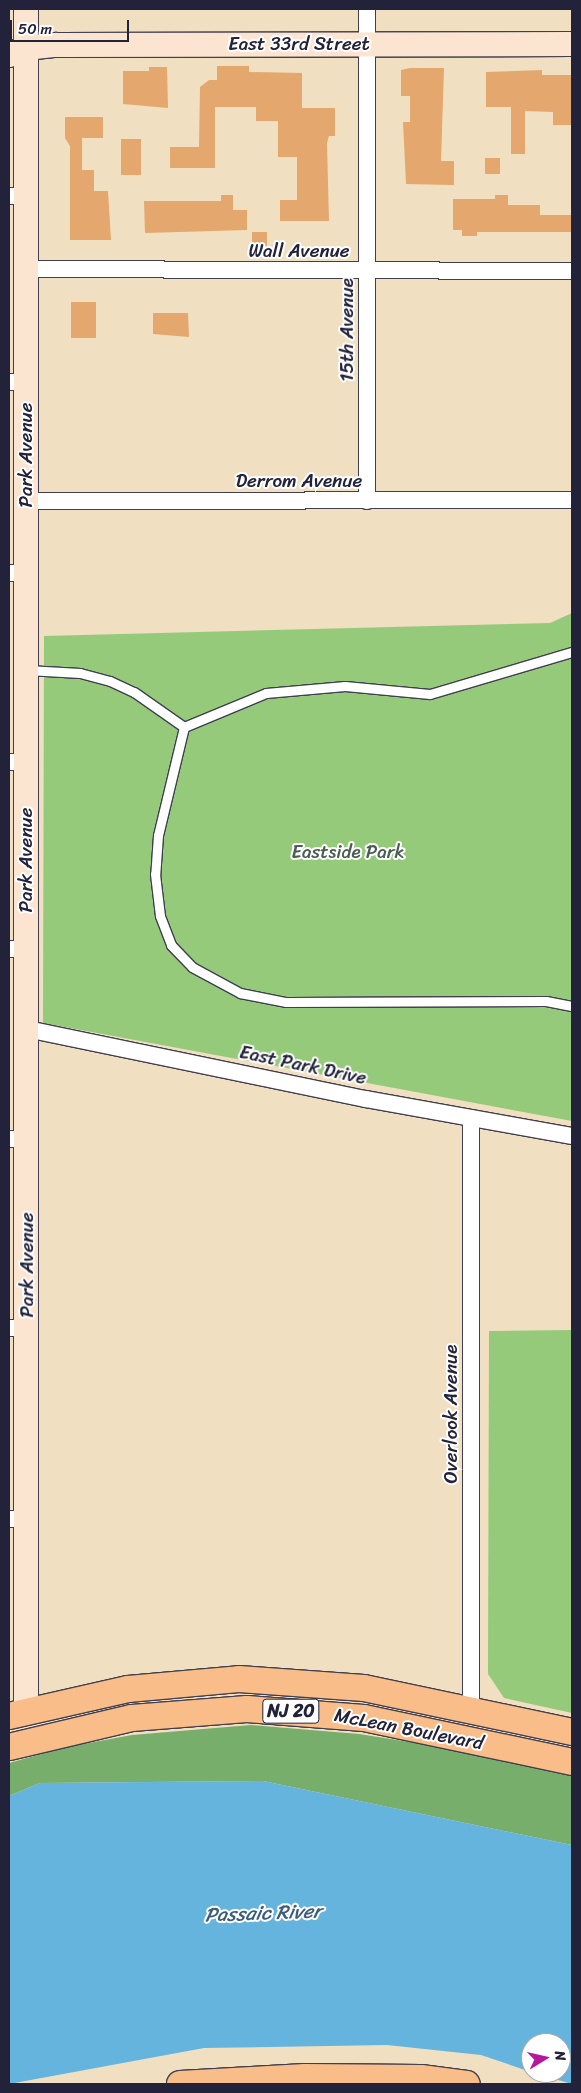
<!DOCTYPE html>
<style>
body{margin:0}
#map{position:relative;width:581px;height:2093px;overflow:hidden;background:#f1dfc1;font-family:Sriracha,sans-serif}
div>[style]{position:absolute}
.green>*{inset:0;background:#95ca7b}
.forest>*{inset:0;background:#78ae6b}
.water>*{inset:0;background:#64b4de}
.building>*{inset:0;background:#e4a76e;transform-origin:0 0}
.roads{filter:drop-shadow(1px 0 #413e4f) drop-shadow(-1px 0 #413e4f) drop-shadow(0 1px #413e4f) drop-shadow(0 -1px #413e4f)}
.lane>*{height:9px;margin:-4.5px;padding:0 4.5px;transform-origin:4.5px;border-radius:4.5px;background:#fff}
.street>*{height:16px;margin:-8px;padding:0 8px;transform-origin:8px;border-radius:8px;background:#fff}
.secondary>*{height:24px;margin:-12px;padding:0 12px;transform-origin:12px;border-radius:12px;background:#fce5d0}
.primary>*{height:26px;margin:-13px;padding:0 13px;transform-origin:13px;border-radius:13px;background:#f8bd89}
span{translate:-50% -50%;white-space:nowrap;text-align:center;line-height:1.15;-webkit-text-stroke:4px #fff;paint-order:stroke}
.shield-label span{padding:1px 4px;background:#fff;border:1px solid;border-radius:4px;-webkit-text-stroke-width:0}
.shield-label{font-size:18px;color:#22223b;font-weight:700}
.street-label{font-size:19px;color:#22223b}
.park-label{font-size:19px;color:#4a5d51}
.water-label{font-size:20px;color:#3c5c7c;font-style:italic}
.frame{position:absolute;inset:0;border:10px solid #22223b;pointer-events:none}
.north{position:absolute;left:521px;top:2033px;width:50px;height:50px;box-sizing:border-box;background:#fff;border:1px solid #a7a7b1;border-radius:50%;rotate:81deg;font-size:14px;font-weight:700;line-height:20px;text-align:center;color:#22223b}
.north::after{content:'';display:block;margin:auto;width:18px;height:22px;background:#b5179e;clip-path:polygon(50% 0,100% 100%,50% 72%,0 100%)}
.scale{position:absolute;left:10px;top:20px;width:119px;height:22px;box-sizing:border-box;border:2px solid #22223b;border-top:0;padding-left:6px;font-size:15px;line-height:18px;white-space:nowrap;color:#22223b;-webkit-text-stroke:4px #fff;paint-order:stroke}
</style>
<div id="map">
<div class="green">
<div style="clip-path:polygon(572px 613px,572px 1121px,43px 1023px,44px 636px,550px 623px)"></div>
<div style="clip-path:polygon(572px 1330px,572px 1713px,504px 1698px,488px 1674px,489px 1331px)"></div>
</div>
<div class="forest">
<div style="clip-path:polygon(251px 1725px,359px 1734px,505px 1757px,572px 1773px,572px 1845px,263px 1781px,40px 1783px,9px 1796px,9px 1763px,67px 1747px,132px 1735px)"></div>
</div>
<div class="water">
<div style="clip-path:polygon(263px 1781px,572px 1845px,572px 2084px,534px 2073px,561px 2073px,561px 2043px,531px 2043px,531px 2072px,481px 2055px,387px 2045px,204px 2048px,9px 2084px,9px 1796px,40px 1783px)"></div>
</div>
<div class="building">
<div style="clip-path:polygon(217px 66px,249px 66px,249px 72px,302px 73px,302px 108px,335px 108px,335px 136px,329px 136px,327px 143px,329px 221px,280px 221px,280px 200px,297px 200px,297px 157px,278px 157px,278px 121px,256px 121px,256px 107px,215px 107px,215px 168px,170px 168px,170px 147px,199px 147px,200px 87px,209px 80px,217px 80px)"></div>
<div style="clip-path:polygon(149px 67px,167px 67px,168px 108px,123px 104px,123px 71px,149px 71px)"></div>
<div style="clip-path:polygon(410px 68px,444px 68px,441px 161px,454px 161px,454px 185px,406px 184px,403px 122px,410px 122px,410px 96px,401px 96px,401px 70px)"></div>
<div style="clip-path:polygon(542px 70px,542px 75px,572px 75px,572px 125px,553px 125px,553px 112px,525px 111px,525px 154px,511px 154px,511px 107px,486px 107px,486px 72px)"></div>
<div style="clip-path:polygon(65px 117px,103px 117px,103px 138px,82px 138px,82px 170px,94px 170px,94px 191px,108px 191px,111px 240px,70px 240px,70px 146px,65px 138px)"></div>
<div style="left:121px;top:139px;width:20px;height:36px"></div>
<div style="left:485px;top:158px;width:15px;height:16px"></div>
<div style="clip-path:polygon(221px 195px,233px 195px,233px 210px,247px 210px,247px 230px,145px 233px,144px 201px,221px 201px)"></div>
<div style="clip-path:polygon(495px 195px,508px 195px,508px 205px,540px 205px,540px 215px,572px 215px,572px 232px,477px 232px,477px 236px,462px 236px,462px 230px,453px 230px,453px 199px,495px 199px)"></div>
<div style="left:252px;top:232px;width:15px;height:14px"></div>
<div style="left:71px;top:302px;width:25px;height:36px"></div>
<div style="clip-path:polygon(153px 313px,188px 313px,189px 337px,153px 334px)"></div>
</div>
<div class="roads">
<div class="lane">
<div style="left:27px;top:670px;width:53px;rotate:3.2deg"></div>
<div style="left:80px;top:673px;width:31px;rotate:15deg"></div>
<div style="left:110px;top:681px;width:26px;rotate:25deg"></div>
<div style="left:134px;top:692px;width:61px;rotate:35deg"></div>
<div style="left:184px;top:727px;width:111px;rotate:103.5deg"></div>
<div style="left:158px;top:835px;width:39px;rotate:94deg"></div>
<div style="left:155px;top:874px;width:42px;rotate:83.2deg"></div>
<div style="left:160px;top:916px;width:31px;rotate:69deg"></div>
<div style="left:171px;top:945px;width:30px;rotate:46deg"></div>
<div style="left:192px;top:967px;width:55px;rotate:28.4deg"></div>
<div style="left:240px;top:993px;width:47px;rotate:11.1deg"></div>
<div style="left:286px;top:1002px;width:260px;rotate:-0.2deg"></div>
<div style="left:546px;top:1001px;width:26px;rotate:11deg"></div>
<div style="left:184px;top:727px;width:89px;rotate:-22.5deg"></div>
<div style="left:266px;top:693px;width:79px;rotate:-5.1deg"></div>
<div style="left:345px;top:686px;width:85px;rotate:5.4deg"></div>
<div style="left:430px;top:694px;width:148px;rotate:-16.5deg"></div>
</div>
<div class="street">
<div style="left:9px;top:196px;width:17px"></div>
<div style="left:26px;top:269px;width:546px;rotate:0.21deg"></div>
<div style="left:9px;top:382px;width:17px"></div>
<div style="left:26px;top:501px;width:546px;rotate:-0.1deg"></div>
<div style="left:367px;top:501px;width:492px;rotate:-90deg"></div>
<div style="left:9px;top:573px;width:17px"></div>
<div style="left:9px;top:762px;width:17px"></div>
<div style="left:9px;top:949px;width:18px"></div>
<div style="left:27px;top:1029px;width:346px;rotate:11.7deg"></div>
<div style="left:366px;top:1099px;width:209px;rotate:10.2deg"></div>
<div style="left:9px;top:1139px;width:17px"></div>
<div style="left:9px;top:1328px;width:18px"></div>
<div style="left:9px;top:1519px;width:18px"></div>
<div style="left:471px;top:1710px;width:592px;rotate:-90deg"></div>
</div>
<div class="secondary">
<div style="left:26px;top:9px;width:1702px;rotate:90deg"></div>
<div style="left:9px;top:55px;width:18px;rotate:-22deg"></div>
<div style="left:26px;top:48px;width:30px;rotate:-6deg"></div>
<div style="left:56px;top:45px;width:516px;rotate:-0.11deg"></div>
</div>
<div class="primary">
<div style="left:9px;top:1716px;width:122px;rotate:-12.8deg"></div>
<div style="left:128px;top:1689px;width:111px;rotate:-5.1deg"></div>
<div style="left:239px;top:1679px;width:125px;rotate:4.1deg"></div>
<div style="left:364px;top:1688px;width:213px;rotate:11.9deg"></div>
<div style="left:9px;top:1747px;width:126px;rotate:-13.3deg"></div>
<div style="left:132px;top:1718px;width:115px;rotate:-4.5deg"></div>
<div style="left:247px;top:1709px;width:117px;rotate:4.4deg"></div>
<div style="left:364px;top:1718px;width:213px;rotate:11.9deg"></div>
<div style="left:180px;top:2084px;width:125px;rotate:-3.2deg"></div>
<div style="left:305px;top:2077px;width:116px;rotate:0.5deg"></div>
<div style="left:421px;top:2078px;width:46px;rotate:7.4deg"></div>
</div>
</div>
<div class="shield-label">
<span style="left:291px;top:1711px">NJ 20</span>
</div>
<div class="street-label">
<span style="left:299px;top:44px">East 33rd Street</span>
<span style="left:299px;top:251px">Wall Avenue</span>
<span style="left:347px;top:330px;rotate:-90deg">15th Avenue</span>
<span style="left:26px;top:455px;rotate:-90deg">Park Avenue</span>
<span style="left:299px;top:481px">Derrom Avenue</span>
<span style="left:26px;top:860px;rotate:-90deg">Park Avenue</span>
<span style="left:303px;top:1065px;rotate:12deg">East Park Drive</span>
<span style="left:27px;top:1265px;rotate:-90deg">Park Avenue</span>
<span style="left:451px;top:1414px;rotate:-90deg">Overlook Avenue</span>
<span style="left:409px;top:1729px;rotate:11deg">McLean Boulevard</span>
</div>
<div class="park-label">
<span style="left:348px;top:852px">Eastside Park</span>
</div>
<div class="water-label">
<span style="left:263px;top:1913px;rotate:-2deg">Passaic River</span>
</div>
<div class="frame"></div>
<div class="north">N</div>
<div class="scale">50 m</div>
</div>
